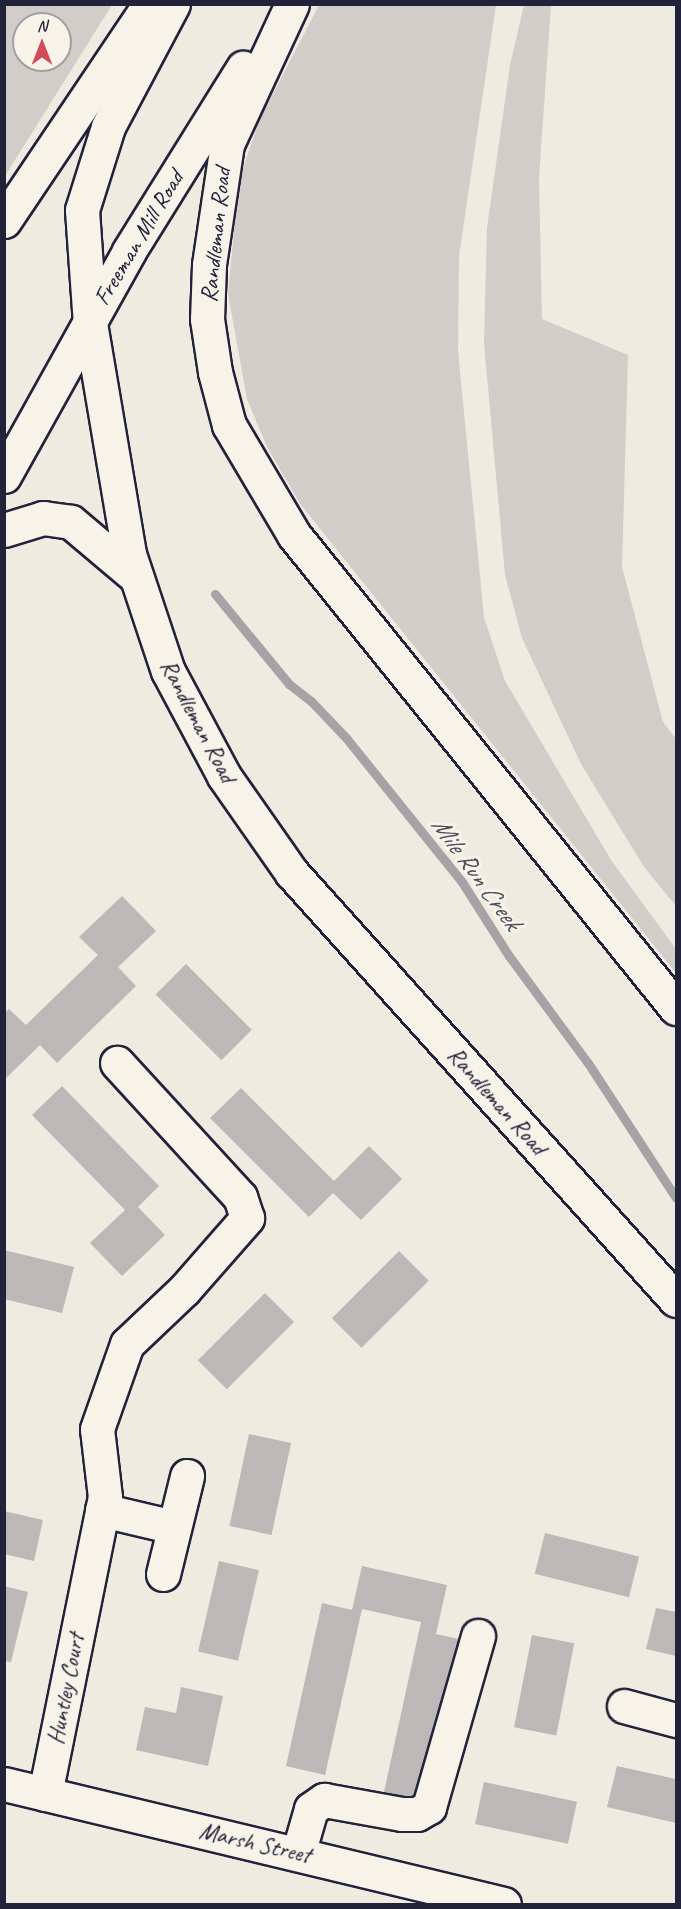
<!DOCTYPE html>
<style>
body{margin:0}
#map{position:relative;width:681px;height:1909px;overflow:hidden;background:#eeebe1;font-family:Caveat,sans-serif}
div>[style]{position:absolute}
.green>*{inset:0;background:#d1cdc9}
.stream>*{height:9px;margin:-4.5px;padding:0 4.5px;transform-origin:4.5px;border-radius:4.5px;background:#a6a3a6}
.building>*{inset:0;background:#bbb8b7;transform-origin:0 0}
.roads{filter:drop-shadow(2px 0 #22223b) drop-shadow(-2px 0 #22223b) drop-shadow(0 2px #22223b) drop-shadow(0 -2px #22223b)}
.minor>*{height:33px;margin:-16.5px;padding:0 16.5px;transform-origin:16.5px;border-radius:16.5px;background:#f7f3e8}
.major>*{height:33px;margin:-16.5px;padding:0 16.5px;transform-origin:16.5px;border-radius:16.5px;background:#f7f3e8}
span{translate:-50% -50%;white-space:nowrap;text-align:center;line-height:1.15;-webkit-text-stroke:6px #f7f3e8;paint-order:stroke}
.street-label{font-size:24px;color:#22223b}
.water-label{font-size:26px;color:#504f60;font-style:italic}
.frame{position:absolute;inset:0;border:6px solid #22223b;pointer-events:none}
.north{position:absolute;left:12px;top:12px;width:60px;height:60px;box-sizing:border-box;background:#f7f3e8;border:2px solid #a29fa3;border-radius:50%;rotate:0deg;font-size:16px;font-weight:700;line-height:24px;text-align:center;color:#22223b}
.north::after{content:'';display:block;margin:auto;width:21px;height:27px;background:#d1495b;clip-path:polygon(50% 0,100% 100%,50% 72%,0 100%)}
</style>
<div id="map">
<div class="green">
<div style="clip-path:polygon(evenodd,5px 4px,112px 5px,5px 176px,4px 5px,5px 4px,24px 24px,60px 24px,60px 60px,24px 60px,24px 24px)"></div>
<div style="clip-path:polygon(319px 5px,496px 5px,459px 256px,458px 351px,484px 617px,505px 681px,611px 860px,676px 949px,676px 973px,301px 505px,267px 447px,247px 399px,228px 294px,239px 179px,260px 119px)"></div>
<div style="clip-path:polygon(524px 5px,551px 5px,539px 178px,542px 319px,628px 355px,622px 567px,663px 722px,676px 739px,676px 906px,644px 867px,581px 764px,522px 638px,505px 575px,484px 343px,487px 228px,510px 65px)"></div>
</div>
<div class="stream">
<div style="left:215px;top:594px;width:117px;rotate:50.6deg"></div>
<div style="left:289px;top:684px;width:28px;rotate:38deg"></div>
<div style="left:311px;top:701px;width:52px;rotate:46.5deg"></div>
<div style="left:347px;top:739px;width:184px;rotate:51.2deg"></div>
<div style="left:462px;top:882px;width:88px;rotate:57.6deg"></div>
<div style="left:509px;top:956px;width:133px;rotate:53.6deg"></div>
<div style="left:588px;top:1063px;width:161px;rotate:56.9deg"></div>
</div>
<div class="building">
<div style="clip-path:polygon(122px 896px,156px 931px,118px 967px,136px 986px,57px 1063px,40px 1045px,4px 1080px,4px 1013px,9px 1009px,26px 1025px,98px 955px,79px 937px)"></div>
<div style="left:186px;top:964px;width:93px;height:43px;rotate:45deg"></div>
<div style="clip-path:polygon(62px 1086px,159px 1186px,138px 1207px,165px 1235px,122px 1276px,90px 1243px,125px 1210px,32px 1115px)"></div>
<div style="clip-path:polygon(241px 1088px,334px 1181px,369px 1146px,402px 1179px,361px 1220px,333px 1193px,309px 1217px,210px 1118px)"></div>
<div style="clip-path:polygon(4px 1250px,74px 1267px,62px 1313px,4px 1299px)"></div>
<div style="left:399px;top:1251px;width:42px;height:95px;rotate:45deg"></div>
<div style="left:265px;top:1293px;width:41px;height:95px;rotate:45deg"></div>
<div style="left:249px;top:1434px;width:43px;height:94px;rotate:12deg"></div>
<div style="clip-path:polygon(4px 1511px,43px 1520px,34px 1561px,4px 1554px)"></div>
<div style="left:545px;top:1533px;width:97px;height:42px;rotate:14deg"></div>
<div style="left:219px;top:1561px;width:41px;height:93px;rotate:13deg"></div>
<div style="clip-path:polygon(362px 1566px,447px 1585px,436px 1634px,459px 1639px,423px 1800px,384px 1792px,421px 1622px,362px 1609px,325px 1775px,286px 1766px,322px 1603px,352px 1610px)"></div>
<div style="clip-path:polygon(4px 1586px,28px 1592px,11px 1662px,4px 1661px)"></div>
<div style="clip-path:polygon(656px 1608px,676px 1612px,676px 1656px,646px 1649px)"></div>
<div style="left:532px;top:1635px;width:43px;height:94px;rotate:11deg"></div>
<div style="clip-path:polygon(181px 1687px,223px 1696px,208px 1766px,136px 1750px,145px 1707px,176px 1713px)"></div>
<div style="clip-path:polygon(617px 1766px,676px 1779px,676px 1823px,607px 1807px)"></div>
<div style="left:484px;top:1782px;width:95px;height:43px;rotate:12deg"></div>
</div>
<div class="roads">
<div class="minor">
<div style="left:102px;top:1510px;width:74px;rotate:13.3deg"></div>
<div style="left:163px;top:1574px;width:101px;rotate:-76.2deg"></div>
<div style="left:624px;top:1706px;width:54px;rotate:15.1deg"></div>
<div style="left:4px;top:1784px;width:514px;rotate:13.5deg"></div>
<div style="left:45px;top:1794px;width:303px;rotate:-78.6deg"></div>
<div style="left:105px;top:1497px;width:68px;rotate:-96.7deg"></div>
<div style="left:97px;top:1429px;width:90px;rotate:-70.6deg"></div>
<div style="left:127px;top:1344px;width:79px;rotate:-43.5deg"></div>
<div style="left:184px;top:1290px;width:96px;rotate:-48.8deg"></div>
<div style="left:247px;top:1218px;width:22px;rotate:-108deg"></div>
<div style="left:240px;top:1197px;width:182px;rotate:-132.5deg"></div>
<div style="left:298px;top:1854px;width:47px;rotate:-73.9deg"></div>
<div style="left:311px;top:1809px;width:16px;rotate:-35deg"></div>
<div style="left:324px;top:1800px;width:79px;rotate:10.2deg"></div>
<div style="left:402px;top:1814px;width:15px"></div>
<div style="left:417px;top:1814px;width:14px;rotate:-30deg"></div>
<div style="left:429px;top:1807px;width:178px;rotate:-74deg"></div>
</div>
<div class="major">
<div style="left:173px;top:4px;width:139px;rotate:117.9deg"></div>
<div style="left:108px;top:127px;width:87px;rotate:107.4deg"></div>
<div style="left:82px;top:210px;width:113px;rotate:86deg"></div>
<div style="left:90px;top:323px;width:234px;rotate:80.4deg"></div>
<div style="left:129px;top:554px;width:123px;rotate:71.6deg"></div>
<div style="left:168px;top:671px;width:119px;rotate:61.9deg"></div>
<div style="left:224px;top:776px;width:118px;rotate:55deg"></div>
<div style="left:292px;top:873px;width:574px;rotate:48.04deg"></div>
<div style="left:292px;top:4px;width:154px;rotate:114.9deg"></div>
<div style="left:227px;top:144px;width:122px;rotate:98.5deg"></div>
<div style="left:209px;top:265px;width:54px;rotate:92.1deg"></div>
<div style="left:207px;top:319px;width:54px;rotate:81.4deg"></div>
<div style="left:215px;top:372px;width:55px;rotate:75.2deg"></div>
<div style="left:229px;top:425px;width:128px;rotate:59.4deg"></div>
<div style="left:294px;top:535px;width:608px;rotate:51.08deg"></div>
<div style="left:4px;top:221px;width:262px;rotate:-56.1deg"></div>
<div style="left:4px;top:476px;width:257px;rotate:-60.9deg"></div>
<div style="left:129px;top:251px;width:216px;rotate:-58.1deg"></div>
<div style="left:4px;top:530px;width:41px;rotate:-17.1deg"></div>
<div style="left:43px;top:518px;width:28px;rotate:8deg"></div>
<div style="left:71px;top:522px;width:85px;rotate:40.2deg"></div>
</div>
</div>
<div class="street-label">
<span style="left:216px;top:235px;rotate:-84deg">Randleman Road</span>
<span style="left:139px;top:238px;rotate:-59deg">Freeman Mill Road</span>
<span style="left:198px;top:721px;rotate:62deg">Randleman Road</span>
<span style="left:497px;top:1101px;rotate:48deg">Randleman Road</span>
<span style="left:66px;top:1689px;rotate:-79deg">Huntley Court</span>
<span style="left:255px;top:1843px;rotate:13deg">Marsh Street</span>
</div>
<div class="water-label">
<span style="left:476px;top:873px;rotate:54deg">Mile Run Creek</span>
</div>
<div class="frame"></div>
<div class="north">N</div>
</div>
